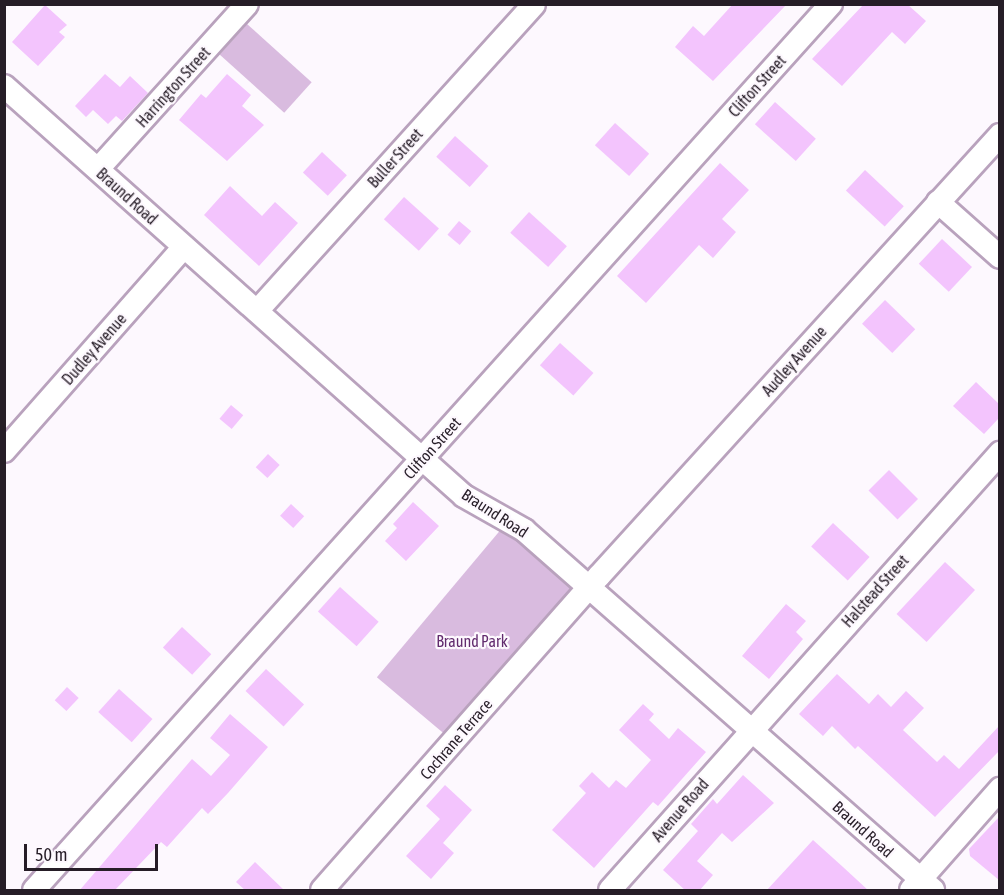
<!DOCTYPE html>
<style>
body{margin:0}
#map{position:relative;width:1004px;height:895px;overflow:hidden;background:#fdf8fe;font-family:"Asap Condensed",sans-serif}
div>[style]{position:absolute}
.green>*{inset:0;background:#d9bbdf;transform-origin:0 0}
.building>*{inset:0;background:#f3c4fd;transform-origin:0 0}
.roads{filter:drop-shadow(2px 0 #b9a2bd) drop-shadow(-2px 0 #b9a2bd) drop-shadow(0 2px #b9a2bd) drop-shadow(0 -2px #b9a2bd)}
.minor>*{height:22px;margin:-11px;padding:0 11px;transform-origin:11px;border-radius:11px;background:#fff}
span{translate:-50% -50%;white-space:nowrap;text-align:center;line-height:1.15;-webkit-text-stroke:4.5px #fdf8fe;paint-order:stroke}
.street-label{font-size:16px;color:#261d27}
.park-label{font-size:16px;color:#622b6e}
.frame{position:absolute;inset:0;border:6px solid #261d27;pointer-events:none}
.scale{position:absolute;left:24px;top:844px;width:134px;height:27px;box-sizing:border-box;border:3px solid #261d27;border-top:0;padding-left:8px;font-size:18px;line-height:21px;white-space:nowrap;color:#261d27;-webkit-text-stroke:4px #fdf8fe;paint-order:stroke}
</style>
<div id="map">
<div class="green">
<div style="left:247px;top:24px;width:87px;height:41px;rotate:42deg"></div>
<div style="left:508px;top:521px;width:105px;height:204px;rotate:40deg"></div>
</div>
<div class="building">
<div style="clip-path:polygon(733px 4px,787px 4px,713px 81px,675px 47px,693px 26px,704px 36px)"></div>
<div style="clip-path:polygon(864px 4px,907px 4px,926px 21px,905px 44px,892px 32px,842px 86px,812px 59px)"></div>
<div style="clip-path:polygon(45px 5px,67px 25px,59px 32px,65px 37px,38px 66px,12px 42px)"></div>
<div style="clip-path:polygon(105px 74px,120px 87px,130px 76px,148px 93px,122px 121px,116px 116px,108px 124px,93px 110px,86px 117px,75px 106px)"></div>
<div style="clip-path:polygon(227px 74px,251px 95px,242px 106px,264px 125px,227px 161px,179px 120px,201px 94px,206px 98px)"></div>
<div style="left:775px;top:102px;width:55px;height:30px;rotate:42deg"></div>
<div style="left:615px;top:123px;width:46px;height:30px;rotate:42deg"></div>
<div style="left:455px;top:136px;width:45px;height:28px;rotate:42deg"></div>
<div style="left:322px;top:152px;width:34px;height:28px;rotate:43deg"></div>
<div style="clip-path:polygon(720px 163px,749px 190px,722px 219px,736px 232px,713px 258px,699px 245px,646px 303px,617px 276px)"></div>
<div style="left:865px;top:170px;width:53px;height:28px;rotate:43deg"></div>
<div style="clip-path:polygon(230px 186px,262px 216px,275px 202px,298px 223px,259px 266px,204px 215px)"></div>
<div style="left:404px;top:197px;width:47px;height:30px;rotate:42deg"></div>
<div style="left:529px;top:212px;width:51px;height:28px;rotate:42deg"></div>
<div style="left:459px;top:221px;width:16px;height:18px;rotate:40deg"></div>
<div style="left:942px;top:239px;width:41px;height:34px;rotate:43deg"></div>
<div style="left:885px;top:300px;width:42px;height:33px;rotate:44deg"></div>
<div style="left:560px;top:343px;width:45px;height:30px;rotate:42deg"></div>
<div style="clip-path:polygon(976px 382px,999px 404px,999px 418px,984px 434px,953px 406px)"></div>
<div style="left:231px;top:405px;width:16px;height:18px;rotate:40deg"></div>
<div style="left:268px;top:454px;width:16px;height:18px;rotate:43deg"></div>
<div style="left:889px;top:470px;width:41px;height:29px;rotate:45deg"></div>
<div style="clip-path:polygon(413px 502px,439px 526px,406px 561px,385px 541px,397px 528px,393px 524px)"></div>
<div style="left:291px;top:504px;width:18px;height:16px;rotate:43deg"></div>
<div style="left:833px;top:523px;width:50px;height:32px;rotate:43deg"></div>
<div style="left:945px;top:562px;width:41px;height:71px;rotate:43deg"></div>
<div style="left:340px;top:587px;width:52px;height:33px;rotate:42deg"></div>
<div style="clip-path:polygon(786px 604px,806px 621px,796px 632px,803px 639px,769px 679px,742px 656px)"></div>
<div style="left:182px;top:627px;width:40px;height:28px;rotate:43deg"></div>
<div style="left:266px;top:669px;width:52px;height:30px;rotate:43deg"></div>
<div style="clip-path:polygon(837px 674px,869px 704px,878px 694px,891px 707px,906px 691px,924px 708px,903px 730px,937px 762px,944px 755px,959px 769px,999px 726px,999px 751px,935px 817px,858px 746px,855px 749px,832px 726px,823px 736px,799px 714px)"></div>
<div style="left:67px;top:687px;width:16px;height:18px;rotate:43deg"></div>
<div style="left:119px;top:689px;width:45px;height:31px;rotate:42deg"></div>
<div style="clip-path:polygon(643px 704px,654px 714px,649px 720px,669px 739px,678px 728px,706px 752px,658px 806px,653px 802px,594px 868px,552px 830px,586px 793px,579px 786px,592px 772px,609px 788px,616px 780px,626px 788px,651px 760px,619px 730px)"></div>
<div style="clip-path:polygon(230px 714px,268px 747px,228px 793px,208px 814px,202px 808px,167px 847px,161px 842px,114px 891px,79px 891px,192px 759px,211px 776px,230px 755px,210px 738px)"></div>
<div style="clip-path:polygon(743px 775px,774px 803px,732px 842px,722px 833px,697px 861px,713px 875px,699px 891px,686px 891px,663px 870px,698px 831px,691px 824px,713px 799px,717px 804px)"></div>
<div style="clip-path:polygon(445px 785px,472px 810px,443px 843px,454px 853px,431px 879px,406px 856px,440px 819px,426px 806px)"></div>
<div style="clip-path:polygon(999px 817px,999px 880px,970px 856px,969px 849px)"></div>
<div style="clip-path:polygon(813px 840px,843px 867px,869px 891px,766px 891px)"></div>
<div style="clip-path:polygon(255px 862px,285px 891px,246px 891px,236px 882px)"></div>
</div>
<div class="roads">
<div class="minor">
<div style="left:4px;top:86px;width:616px;rotate:41.71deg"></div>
<div style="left:464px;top:496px;width:69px;rotate:29.5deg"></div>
<div style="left:524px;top:530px;width:545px;rotate:41.35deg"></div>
<div style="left:98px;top:169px;width:222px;rotate:-47.9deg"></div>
<div style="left:938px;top:202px;width:83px;rotate:41.6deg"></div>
<div style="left:257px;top:311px;width:413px;rotate:-47.9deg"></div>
<div style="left:4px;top:451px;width:272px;rotate:-48.6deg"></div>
<div style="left:34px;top:890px;width:1192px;rotate:-48.03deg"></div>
<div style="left:322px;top:890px;width:419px;rotate:-48.6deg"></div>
<div style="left:599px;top:576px;width:596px;rotate:-47.72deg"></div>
<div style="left:610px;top:890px;width:586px;rotate:-48.25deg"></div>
<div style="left:911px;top:890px;width:135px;rotate:-48.6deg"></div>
</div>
</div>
<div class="street-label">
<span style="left:757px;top:86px;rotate:-48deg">Clifton Street</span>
<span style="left:173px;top:87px;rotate:-48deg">Harrington Street</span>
<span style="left:395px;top:158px;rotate:-48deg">Buller Street</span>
<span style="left:127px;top:196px;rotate:42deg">Braund Road</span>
<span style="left:94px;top:349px;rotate:-49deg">Dudley Avenue</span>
<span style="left:794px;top:361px;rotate:-48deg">Audley Avenue</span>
<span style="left:432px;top:448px;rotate:-48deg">Clifton Street</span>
<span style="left:495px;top:513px;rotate:33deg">Braund Road</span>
<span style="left:875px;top:591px;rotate:-48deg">Halstead Street</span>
<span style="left:456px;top:739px;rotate:-49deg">Cochrane Terrace</span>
<span style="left:680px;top:810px;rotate:-49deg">Avenue Road</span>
<span style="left:863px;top:829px;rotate:42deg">Braund Road</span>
</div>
<div class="park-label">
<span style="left:472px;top:641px">Braund Park</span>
</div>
<div class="frame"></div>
<div class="scale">50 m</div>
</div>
